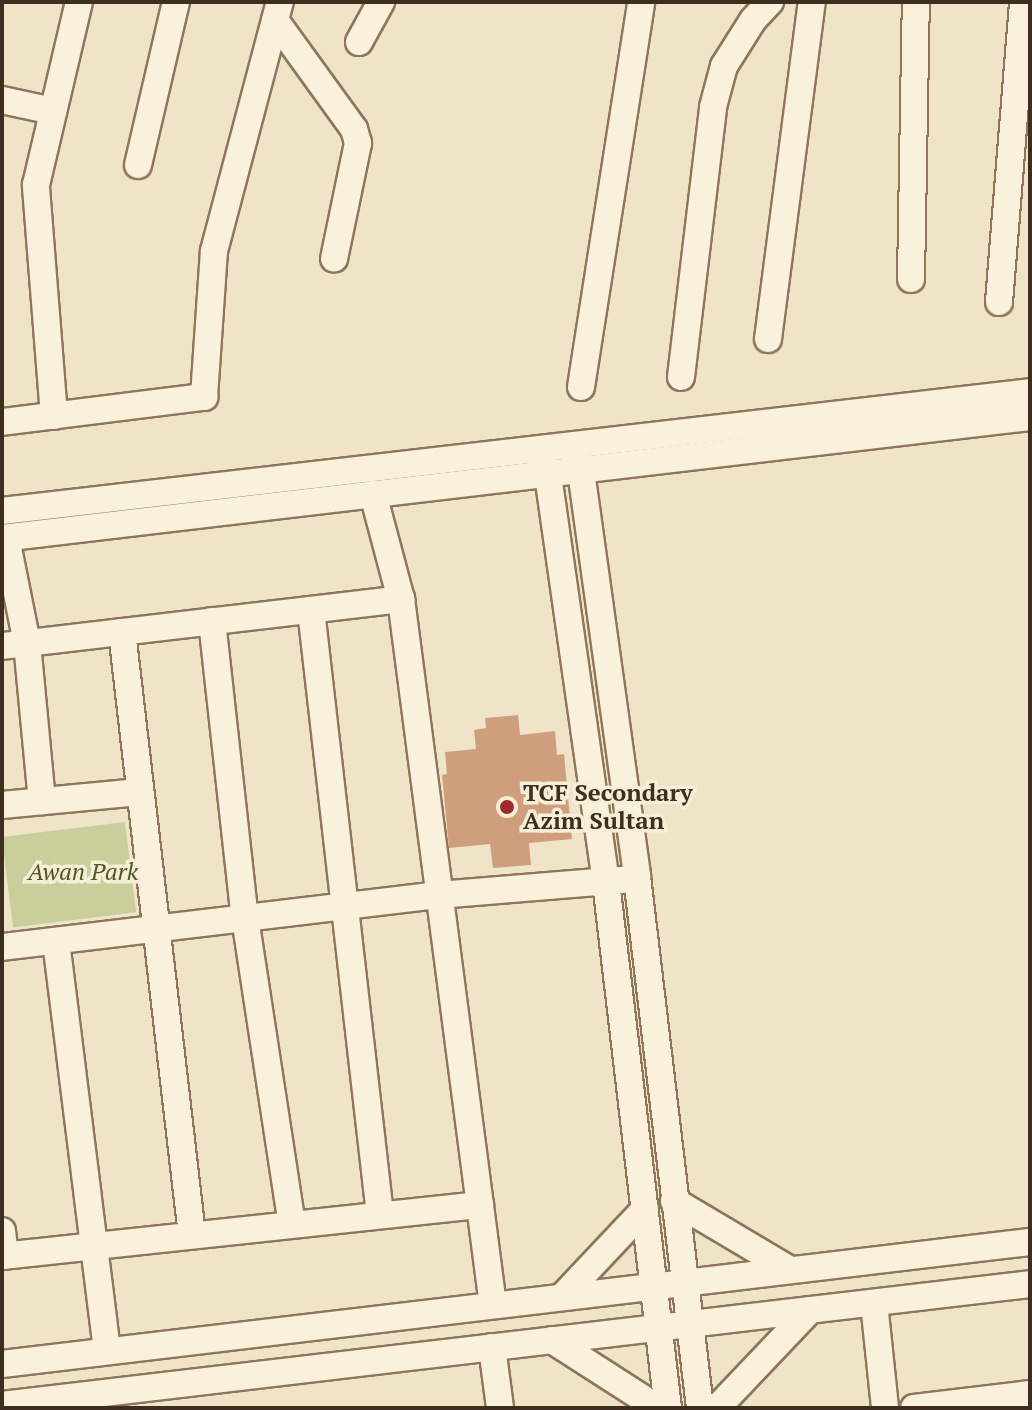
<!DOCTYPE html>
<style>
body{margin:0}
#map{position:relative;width:1032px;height:1410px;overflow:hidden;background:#f0e4c8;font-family:"PT Serif",serif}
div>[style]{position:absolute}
.green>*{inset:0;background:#c9cf9b;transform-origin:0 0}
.building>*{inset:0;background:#cf9f7d}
.roads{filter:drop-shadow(2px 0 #8d765c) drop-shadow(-2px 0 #8d765c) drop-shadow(0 2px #8d765c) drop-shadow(0 -2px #8d765c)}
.minor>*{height:26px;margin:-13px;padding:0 13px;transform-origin:13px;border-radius:13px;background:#faf1dc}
.dots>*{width:22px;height:22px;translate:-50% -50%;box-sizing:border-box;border:4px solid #f7eed8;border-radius:50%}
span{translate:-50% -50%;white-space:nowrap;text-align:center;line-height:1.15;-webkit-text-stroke:7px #f7eed8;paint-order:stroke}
.poi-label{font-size:24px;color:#3d2e20;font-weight:700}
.left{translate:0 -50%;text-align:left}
.park-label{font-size:24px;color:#4d5a26;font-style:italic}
.frame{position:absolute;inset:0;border:4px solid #3d2e20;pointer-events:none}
</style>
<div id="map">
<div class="green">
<div style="left:125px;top:822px;width:91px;height:124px;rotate:83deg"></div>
</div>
<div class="building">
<div style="clip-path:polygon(518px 715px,520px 735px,555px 731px,557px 755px,564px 754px,572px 839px,529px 843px,531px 865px,493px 868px,490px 844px,449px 848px,442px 775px,447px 774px,445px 752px,476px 749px,474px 730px,486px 728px,485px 718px)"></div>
</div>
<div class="roads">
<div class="minor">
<div style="left:275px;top:20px;width:135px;rotate:54.1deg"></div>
<div style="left:354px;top:129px;width:15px;rotate:74deg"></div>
<div style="left:358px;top:143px;width:118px;rotate:101.7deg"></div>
<div style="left:359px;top:42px;width:46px;rotate:-61.2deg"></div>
<div style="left:2px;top:100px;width:52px;rotate:12.2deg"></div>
<div style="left:138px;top:165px;width:167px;rotate:-76.9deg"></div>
<div style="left:911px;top:279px;width:277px;rotate:-89deg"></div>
<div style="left:999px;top:302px;width:301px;rotate:-85.4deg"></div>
<div style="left:768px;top:339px;width:340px;rotate:-82.6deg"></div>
<div style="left:681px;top:377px;width:272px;rotate:-83.2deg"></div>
<div style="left:713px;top:107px;width:42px;rotate:-75deg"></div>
<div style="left:724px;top:66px;width:54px;rotate:-57.8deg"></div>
<div style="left:753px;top:20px;width:25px;rotate:-47deg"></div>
<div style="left:581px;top:387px;width:390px;rotate:-81.1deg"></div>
<div style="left:54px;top:416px;width:232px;rotate:-94.5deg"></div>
<div style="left:36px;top:185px;width:188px;rotate:-76.8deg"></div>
<div style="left:2px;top:422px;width:204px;rotate:-7.1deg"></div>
<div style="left:204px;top:397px;width:146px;rotate:-86.1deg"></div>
<div style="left:214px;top:251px;width:258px;rotate:-75.2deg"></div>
<div style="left:575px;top:456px;width:16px;rotate:68deg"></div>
<div style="left:581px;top:471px;width:410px;rotate:82.1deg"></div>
<div style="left:637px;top:877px;width:535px;rotate:83.23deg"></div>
<div style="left:543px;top:460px;width:16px;rotate:72deg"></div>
<div style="left:548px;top:475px;width:411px;rotate:81.9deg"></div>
<div style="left:606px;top:882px;width:530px;rotate:83.28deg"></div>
<div style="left:373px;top:494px;width:109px;rotate:75.1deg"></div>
<div style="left:401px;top:599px;width:712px;rotate:82.58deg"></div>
<div style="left:2px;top:511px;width:1035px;rotate:-6.6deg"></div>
<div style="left:2px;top:538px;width:1035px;rotate:-6.71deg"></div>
<div style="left:6px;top:538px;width:107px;rotate:78.7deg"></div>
<div style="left:27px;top:643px;width:159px;rotate:84.6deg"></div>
<div style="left:311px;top:610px;width:609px;rotate:83.49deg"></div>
<div style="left:212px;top:621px;width:299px;rotate:83.7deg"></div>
<div style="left:245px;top:918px;width:310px;rotate:81.3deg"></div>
<div style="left:122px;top:632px;width:607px;rotate:83.38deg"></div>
<div style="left:2px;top:646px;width:402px;rotate:-6.7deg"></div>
<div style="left:2px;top:805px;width:138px;rotate:-5.4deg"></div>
<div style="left:56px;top:941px;width:413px;rotate:82.9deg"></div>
<div style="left:2px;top:947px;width:440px;rotate:-6.8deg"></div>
<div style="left:439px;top:895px;width:185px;rotate:-4.7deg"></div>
<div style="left:674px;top:1201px;width:135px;rotate:30.7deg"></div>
<div style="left:2px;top:1231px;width:25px;rotate:83deg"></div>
<div style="left:2px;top:1256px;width:481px;rotate:-6.1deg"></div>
<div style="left:562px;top:1297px;width:121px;rotate:-46.7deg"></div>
<div style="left:874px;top:1303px;width:106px;rotate:84deg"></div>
<div style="left:552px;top:1340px;width:126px;rotate:32.7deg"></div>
<div style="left:492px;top:1347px;width:62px;rotate:82.5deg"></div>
<div style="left:2px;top:1364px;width:1035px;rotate:-6.77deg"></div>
<div style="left:2px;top:1405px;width:1035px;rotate:-6.71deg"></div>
<div style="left:717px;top:1408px;width:135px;rotate:-46.5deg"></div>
<div style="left:914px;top:1408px;width:117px;rotate:-6.9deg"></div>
</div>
</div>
<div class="dots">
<div style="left:507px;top:807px;background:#9e2a2b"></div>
</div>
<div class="poi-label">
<span class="left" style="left:523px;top:807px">TCF Secondary<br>Azim Sultan</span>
</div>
<div class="park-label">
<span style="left:83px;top:872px">Awan Park</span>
</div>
<div class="frame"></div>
</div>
